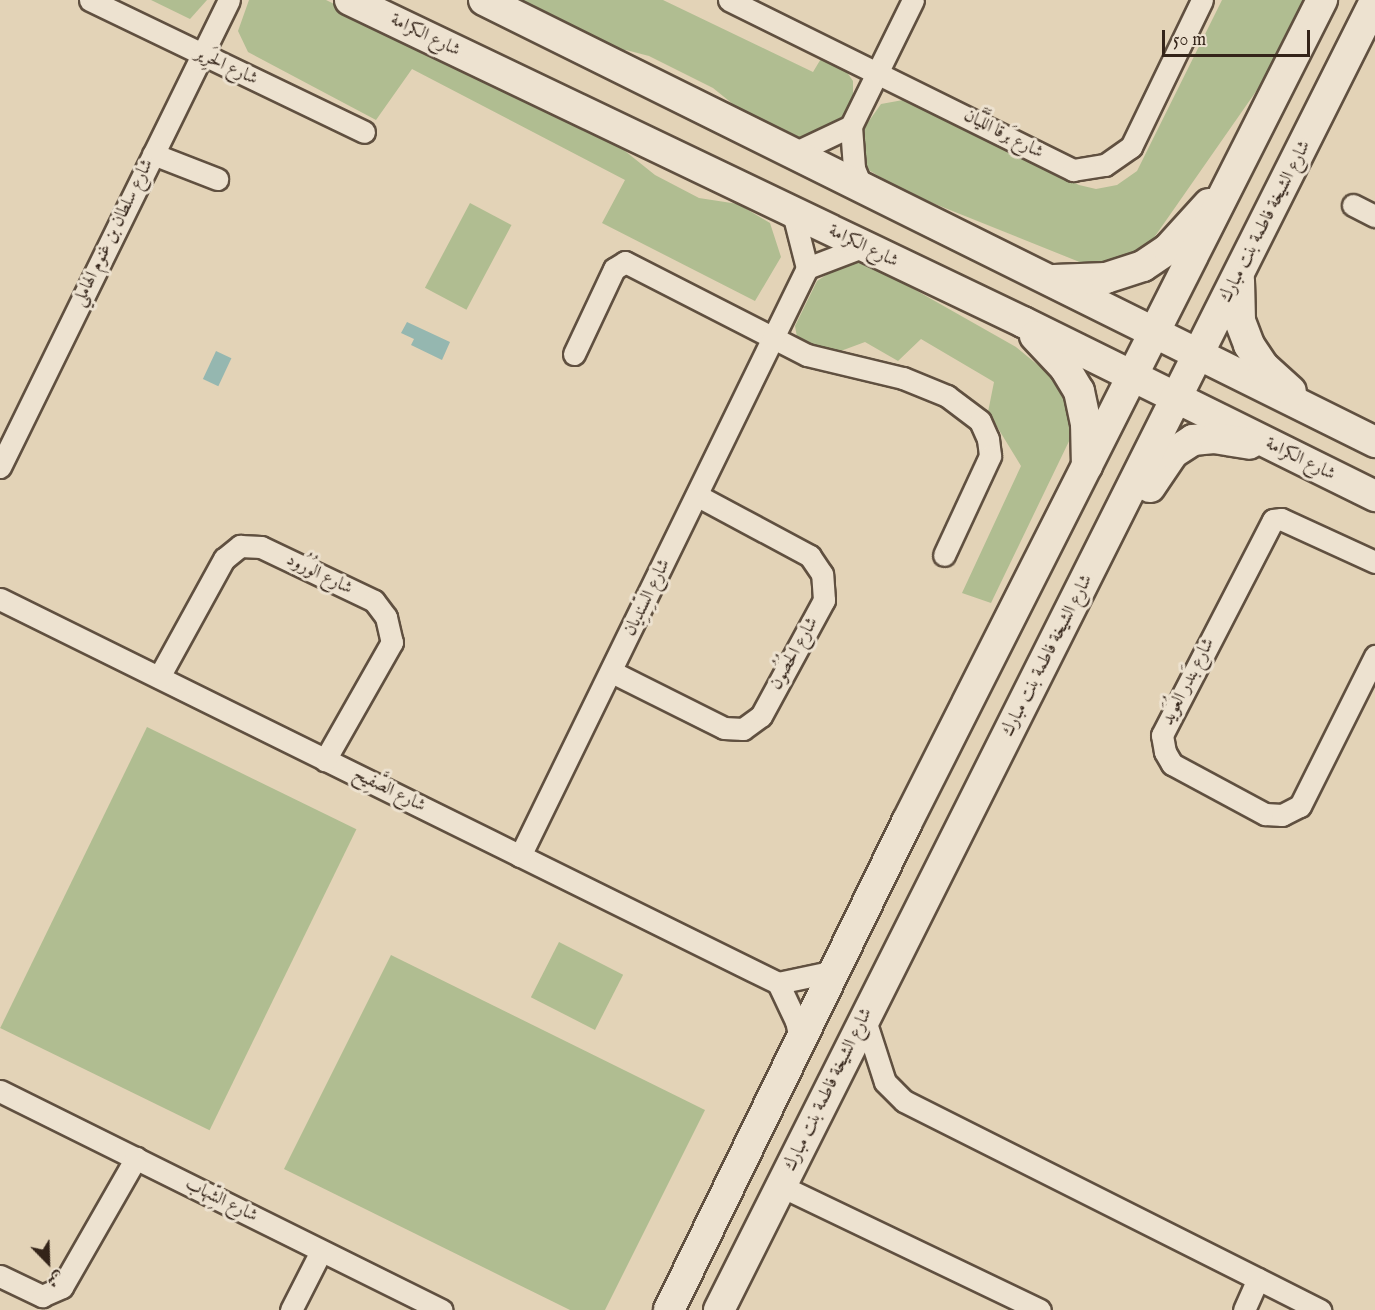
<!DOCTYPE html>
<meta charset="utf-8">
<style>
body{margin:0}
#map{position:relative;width:1375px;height:1310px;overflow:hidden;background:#e3d3b7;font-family:"IM FELL English",Amiri,serif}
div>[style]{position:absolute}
.green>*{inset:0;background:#b0bd91;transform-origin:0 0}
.water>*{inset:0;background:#95b7b0;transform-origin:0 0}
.roads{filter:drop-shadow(2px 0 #605040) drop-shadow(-2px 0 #605040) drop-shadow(0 2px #605040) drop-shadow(0 -2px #605040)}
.street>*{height:21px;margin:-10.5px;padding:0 10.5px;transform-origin:10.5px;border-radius:10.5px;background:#ede2d0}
.secondary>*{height:30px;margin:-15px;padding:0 15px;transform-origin:15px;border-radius:15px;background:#ede2d0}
span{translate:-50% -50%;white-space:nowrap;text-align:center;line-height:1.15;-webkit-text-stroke:6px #ede2d0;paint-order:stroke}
.street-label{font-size:18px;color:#342419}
.north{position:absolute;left:18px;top:1232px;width:60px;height:60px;-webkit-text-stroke:4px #ede2d0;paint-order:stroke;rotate:157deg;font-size:16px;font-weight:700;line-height:24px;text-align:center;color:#342419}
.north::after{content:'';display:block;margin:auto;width:21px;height:27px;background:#342419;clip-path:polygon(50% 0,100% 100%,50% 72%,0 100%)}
.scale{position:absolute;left:1162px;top:30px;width:148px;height:27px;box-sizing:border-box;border:3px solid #342419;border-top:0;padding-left:8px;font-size:18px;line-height:21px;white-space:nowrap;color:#342419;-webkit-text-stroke:4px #ede2d0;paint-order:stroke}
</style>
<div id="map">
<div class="green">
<div style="clip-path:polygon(151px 0,207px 0,190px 19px)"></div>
<div style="clip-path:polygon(249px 0,326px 0,610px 139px,655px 175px,699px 198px,738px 204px,770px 223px,781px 257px,755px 301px,602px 223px,625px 180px,412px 69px,376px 120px,248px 52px,238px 31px)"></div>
<div style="clip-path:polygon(511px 0,663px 0,813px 72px,822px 57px,844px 68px,853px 81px,853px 98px,846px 117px,809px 140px,775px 130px,744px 113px,713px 88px,649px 56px,626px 50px,610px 51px)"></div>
<div style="clip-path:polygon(1222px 0,1307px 0,1257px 90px,1151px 242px,1125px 257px,1092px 267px,905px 192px,867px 169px,864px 128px,881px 104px,903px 100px,1079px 185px,1096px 189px,1117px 185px,1137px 171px)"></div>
<div style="left:470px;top:203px;width:47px;height:96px;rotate:28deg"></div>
<div style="clip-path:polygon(866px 262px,1016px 347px,1050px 375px,1067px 406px,1072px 435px,991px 603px,962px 593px,1021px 466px,988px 412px,994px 382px,921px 339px,898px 361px,865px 342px,838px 352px,798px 343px,795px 326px,817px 281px,843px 264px)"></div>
<div style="left:147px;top:727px;width:233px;height:335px;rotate:26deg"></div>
<div style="left:559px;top:942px;width:72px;height:62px;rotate:27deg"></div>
<div style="clip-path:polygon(391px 955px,705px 1110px,605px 1310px,570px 1310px,284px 1169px)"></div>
</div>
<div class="water">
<div style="clip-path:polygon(407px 322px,450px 342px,442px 360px,411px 345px,414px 339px,401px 333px)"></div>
<div style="left:216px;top:351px;width:17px;height:31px;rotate:25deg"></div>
</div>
<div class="roads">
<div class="street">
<div style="left:90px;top:0;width:304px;rotate:25.7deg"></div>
<div style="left:729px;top:0;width:384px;rotate:26.3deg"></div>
<div style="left:1073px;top:170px;width:32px;rotate:-9deg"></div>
<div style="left:1105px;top:165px;width:32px;rotate:-35deg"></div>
<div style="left:1131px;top:147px;width:163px;rotate:-64.2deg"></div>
<div style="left:153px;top:154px;width:69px;rotate:21.3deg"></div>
<div style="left:792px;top:154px;width:65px;rotate:-25.4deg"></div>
<div style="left:862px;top:188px;width:22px;rotate:-112deg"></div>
<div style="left:854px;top:168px;width:42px;rotate:-94.1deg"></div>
<div style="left:851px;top:126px;width:140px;rotate:-63.8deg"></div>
<div style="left:1353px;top:205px;width:25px;rotate:27deg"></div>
<div style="left:807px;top:268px;width:59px;rotate:-20.9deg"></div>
<div style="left:574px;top:354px;width:94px;rotate:-64.8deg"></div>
<div style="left:614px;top:269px;width:13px;rotate:-32deg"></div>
<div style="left:625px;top:262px;width:204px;rotate:27.1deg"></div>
<div style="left:807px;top:355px;width:99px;rotate:13.5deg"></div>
<div style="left:903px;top:378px;width:48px;rotate:22.2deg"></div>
<div style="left:947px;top:396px;width:41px;rotate:37.1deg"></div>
<div style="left:980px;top:421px;width:20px;rotate:66deg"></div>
<div style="left:988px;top:439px;width:17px;rotate:83deg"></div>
<div style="left:990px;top:456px;width:109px;rotate:114.9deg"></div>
<div style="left:0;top:467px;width:520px;rotate:-63.88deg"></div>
<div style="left:1375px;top:562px;width:103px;rotate:-155.4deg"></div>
<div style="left:1281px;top:519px;width:8px;rotate:173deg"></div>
<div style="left:1273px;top:520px;width:242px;rotate:117.3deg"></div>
<div style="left:1162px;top:735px;width:17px;rotate:80deg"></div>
<div style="left:1165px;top:752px;width:14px;rotate:60deg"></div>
<div style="left:1172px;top:764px;width:106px;rotate:28.3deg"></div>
<div style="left:1265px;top:814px;width:17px;rotate:3deg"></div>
<div style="left:1282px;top:815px;width:20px;rotate:-27deg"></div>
<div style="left:1300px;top:806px;width:168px;rotate:-63.4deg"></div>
<div style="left:0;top:599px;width:868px;rotate:26.27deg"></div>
<div style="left:778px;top:983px;width:58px;rotate:-11.9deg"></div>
<div style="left:612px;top:672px;width:125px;rotate:26.6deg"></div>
<div style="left:724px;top:728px;width:19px;rotate:3deg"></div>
<div style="left:743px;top:729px;width:22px;rotate:-36deg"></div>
<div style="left:761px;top:716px;width:132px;rotate:-61.5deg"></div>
<div style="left:824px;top:600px;width:26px;rotate:-94deg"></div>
<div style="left:822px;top:574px;width:22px;rotate:-124deg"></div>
<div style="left:810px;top:556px;width:127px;rotate:-151.8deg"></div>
<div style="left:159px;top:677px;width:135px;rotate:-61.2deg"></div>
<div style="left:224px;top:559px;width:21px;rotate:-39deg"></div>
<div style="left:240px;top:546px;width:21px;rotate:3deg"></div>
<div style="left:261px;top:547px;width:125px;rotate:25.5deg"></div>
<div style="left:374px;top:601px;width:20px;rotate:53deg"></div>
<div style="left:386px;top:617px;width:26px;rotate:77deg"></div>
<div style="left:392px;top:642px;width:136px;rotate:119.6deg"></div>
<div style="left:520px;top:856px;width:654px;rotate:-63.98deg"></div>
<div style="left:807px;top:268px;width:57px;rotate:-104.3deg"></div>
<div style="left:778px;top:983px;width:42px;rotate:64.7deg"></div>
<div style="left:796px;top:1021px;width:22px;rotate:77deg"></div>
<div style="left:864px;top:1017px;width:68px;rotate:72.1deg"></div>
<div style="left:885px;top:1082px;width:27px;rotate:45deg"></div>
<div style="left:904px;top:1101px;width:466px;rotate:26.7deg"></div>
<div style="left:0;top:1091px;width:493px;rotate:26.4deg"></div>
<div style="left:781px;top:1186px;width:287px;rotate:25.6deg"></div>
<div style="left:0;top:1276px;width:47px;rotate:25.5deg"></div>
<div style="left:42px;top:1296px;width:22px;rotate:-24deg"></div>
<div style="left:62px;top:1287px;width:149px;rotate:-60.2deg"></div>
<div style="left:291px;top:1310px;width:66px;rotate:-63deg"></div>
<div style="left:1244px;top:1310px;width:34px;rotate:-66deg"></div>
</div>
<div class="secondary">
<div style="left:350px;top:0;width:746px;rotate:25.57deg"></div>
<div style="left:1023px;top:322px;width:393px;rotate:26.3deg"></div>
<div style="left:484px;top:0;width:995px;rotate:26.38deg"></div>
<div style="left:1054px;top:280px;width:52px;rotate:-2.2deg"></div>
<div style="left:1106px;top:278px;width:39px;rotate:-18deg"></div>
<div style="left:1143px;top:266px;width:30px;rotate:-34deg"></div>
<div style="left:1168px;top:249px;width:61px;rotate:-47.7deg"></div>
<div style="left:1239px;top:280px;width:41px;rotate:88.6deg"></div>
<div style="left:1240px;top:321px;width:26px;rotate:69deg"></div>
<div style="left:1249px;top:345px;width:27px;rotate:56deg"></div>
<div style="left:1264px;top:367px;width:36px;rotate:42deg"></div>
<div style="left:1035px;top:336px;width:44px;rotate:46.8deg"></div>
<div style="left:1065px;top:368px;width:27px;rotate:59deg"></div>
<div style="left:1079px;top:391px;width:33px;rotate:78deg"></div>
<div style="left:1086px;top:423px;width:43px;rotate:88.7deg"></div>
<div style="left:1150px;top:487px;width:41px;rotate:-55.9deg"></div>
<div style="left:1173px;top:453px;width:24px;rotate:-33deg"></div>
<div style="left:1193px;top:440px;width:21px;rotate:-5deg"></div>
<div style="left:1214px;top:438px;width:36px;rotate:9deg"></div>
<div style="left:669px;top:1310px;width:543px;rotate:-64deg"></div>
<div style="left:907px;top:822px;width:921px;rotate:-63.21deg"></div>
<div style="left:719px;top:1310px;width:1464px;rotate:-63.38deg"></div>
</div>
</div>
<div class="street-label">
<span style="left:425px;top:36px;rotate:26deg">شارع الكرامة</span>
<span style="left:226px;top:67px;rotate:25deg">شارع الحَرِير</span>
<span style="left:1003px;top:135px;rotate:27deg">شارع بَرقا اللَّيَّان</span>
<span style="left:1266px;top:222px;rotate:-63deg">شارع الشيخة فاطمة بنت مبارك</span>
<span style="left:114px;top:233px;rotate:-64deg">شارع سلطان بن غنوم الهاملي</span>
<span style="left:863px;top:247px;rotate:26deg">شارع الكرامة</span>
<span style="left:1300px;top:460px;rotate:26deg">شارع الكرامة</span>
<span style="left:319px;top:575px;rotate:26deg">شارع الوُرُود</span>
<span style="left:648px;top:598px;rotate:-64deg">شارع السِّندِيان</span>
<span style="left:795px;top:654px;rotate:-61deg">شارع الحُصُون</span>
<span style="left:1048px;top:656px;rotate:-63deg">شارع الشيخة فاطمة بنت مبارك</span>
<span style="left:1189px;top:682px;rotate:-63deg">شارع بَندر العُوَيد</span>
<span style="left:389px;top:791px;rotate:26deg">شارع الصَّفِيح</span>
<span style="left:829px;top:1090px;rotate:-64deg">شارع الشيخة فاطمة بنت مبارك</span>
<span style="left:221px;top:1201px;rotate:26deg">شارع الشِّهاب</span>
</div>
<div class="north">ش</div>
<div class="scale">50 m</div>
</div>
